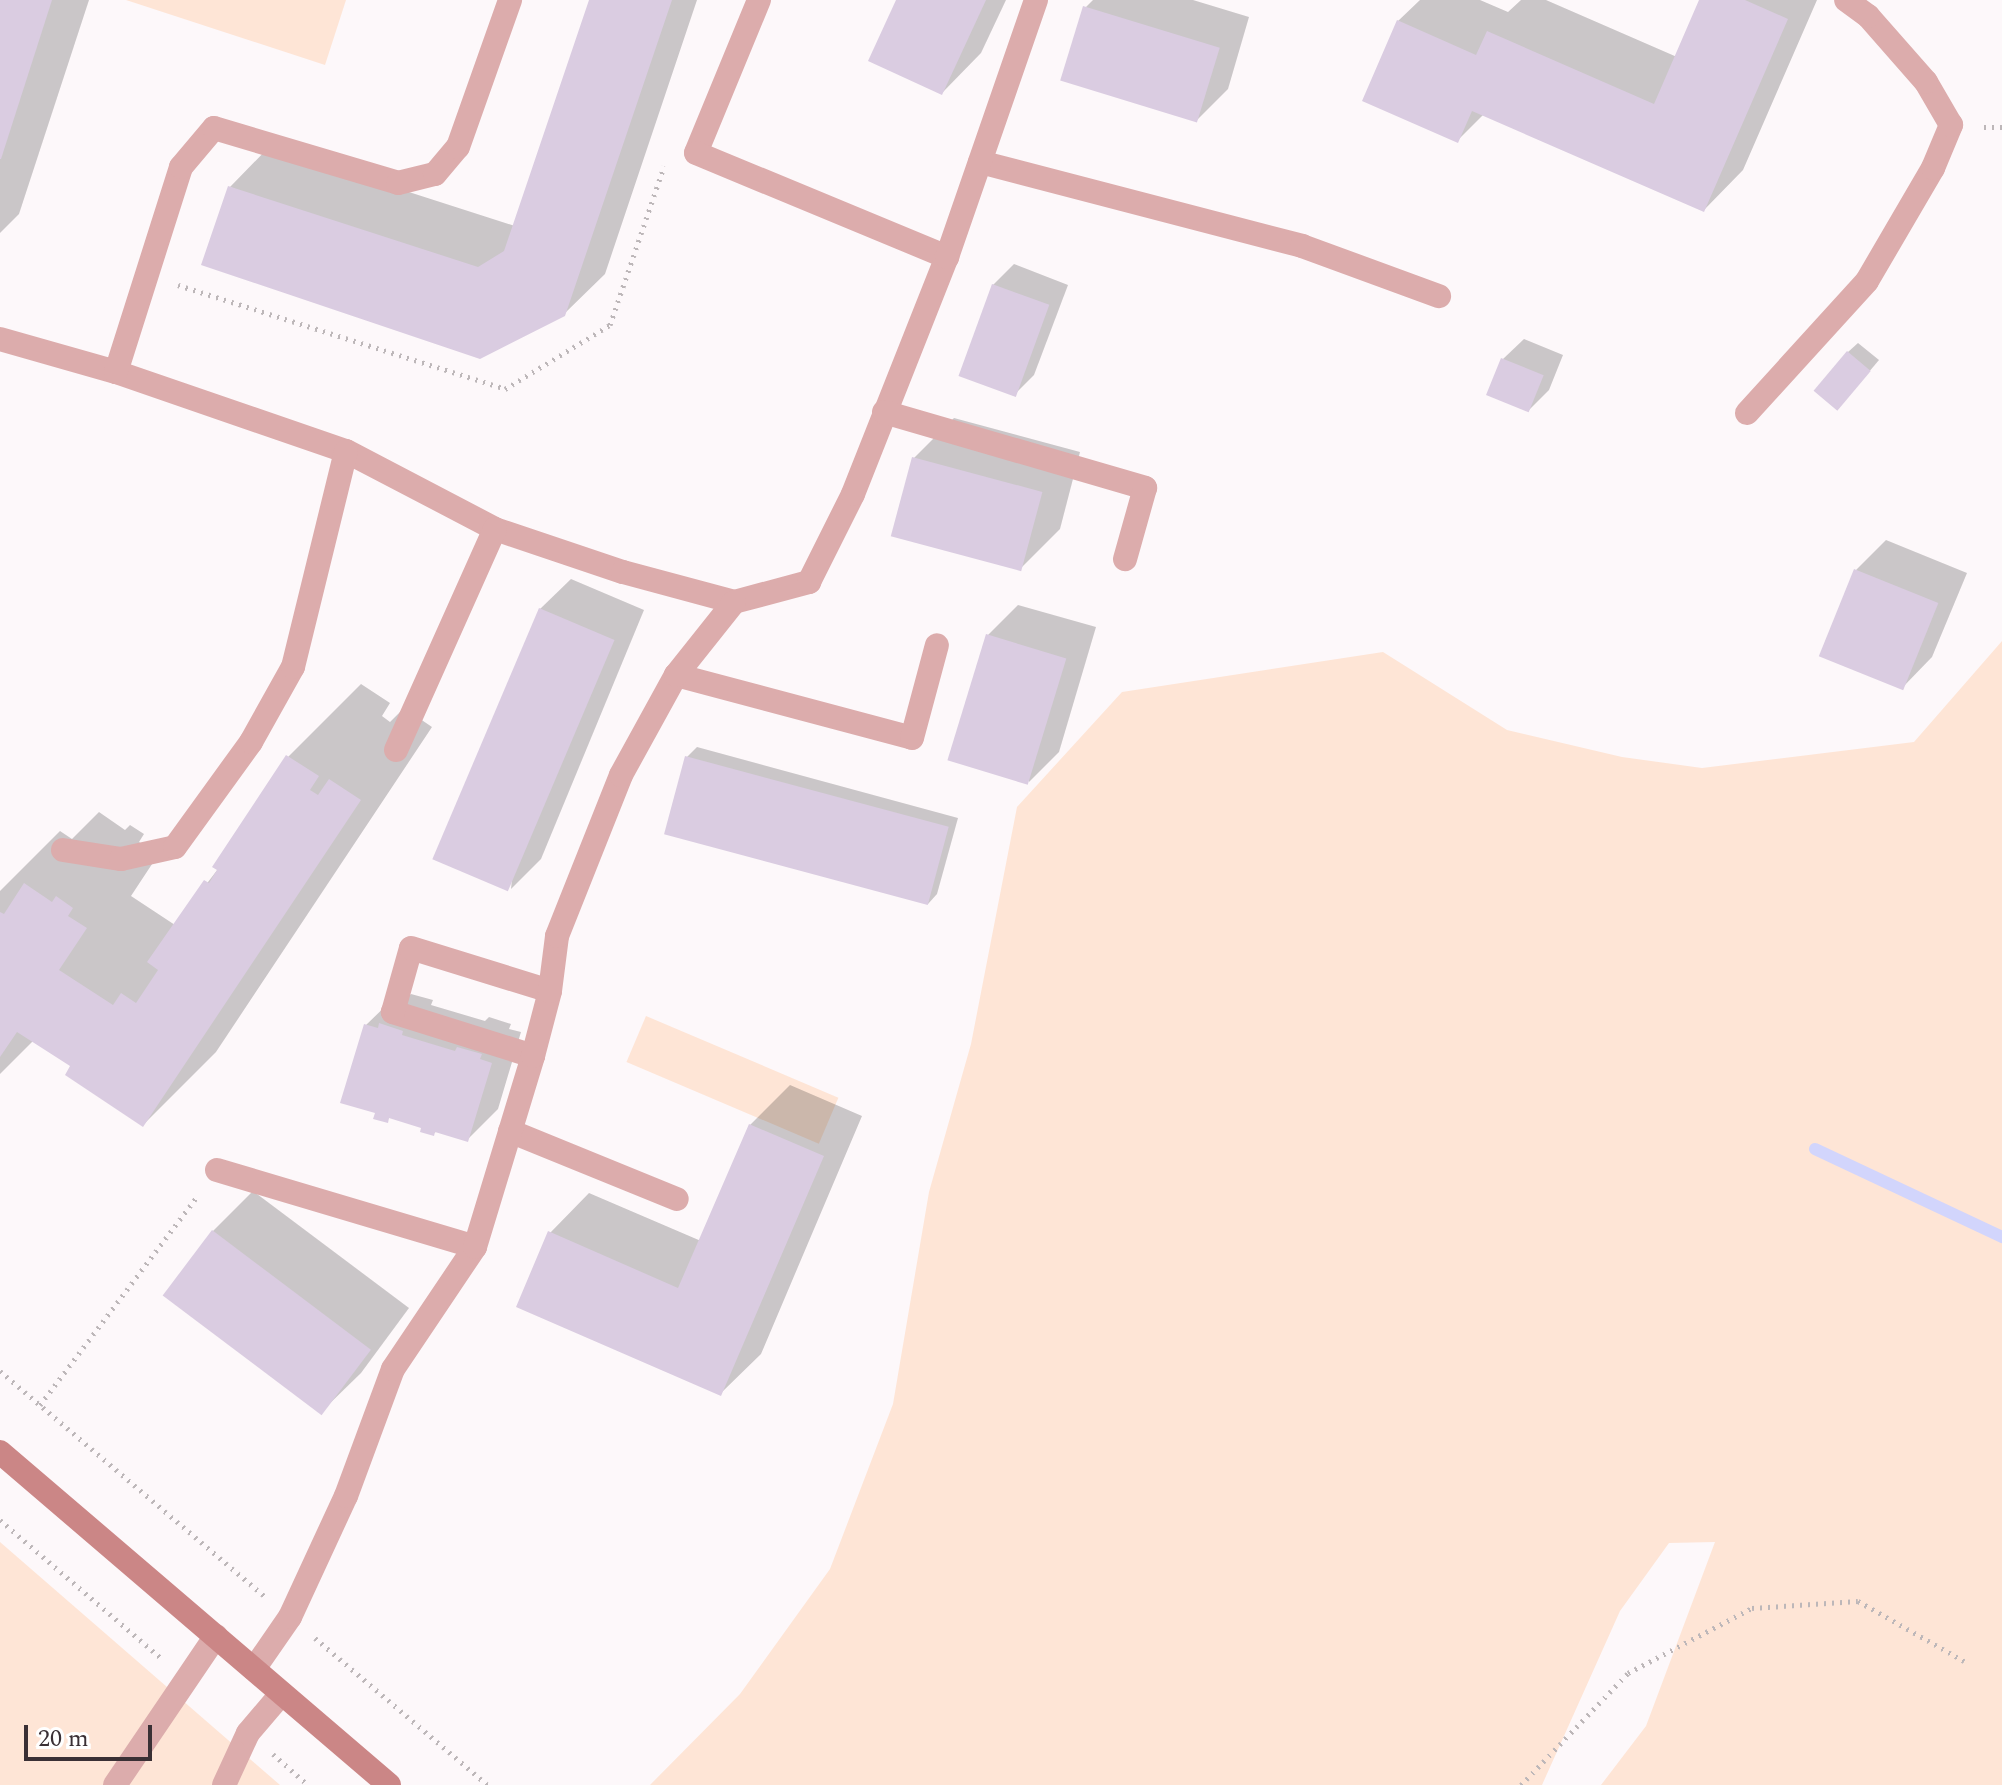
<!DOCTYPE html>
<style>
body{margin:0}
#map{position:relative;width:2002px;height:1785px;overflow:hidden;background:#fdf8fa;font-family:Spectral,serif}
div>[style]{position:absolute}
.green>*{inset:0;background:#fee5d6;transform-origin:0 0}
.shadow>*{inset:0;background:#0003}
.stream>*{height:12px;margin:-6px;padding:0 6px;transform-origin:6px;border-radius:6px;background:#d2d5fc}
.building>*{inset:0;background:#dacce1;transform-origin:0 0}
.path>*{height:5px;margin-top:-2.5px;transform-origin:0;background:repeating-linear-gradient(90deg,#bdb7b9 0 2px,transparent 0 8px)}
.service>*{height:24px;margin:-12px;padding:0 12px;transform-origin:12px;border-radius:12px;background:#dcacac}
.secondary>*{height:24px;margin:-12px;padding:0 12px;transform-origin:12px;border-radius:12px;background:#cb8686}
span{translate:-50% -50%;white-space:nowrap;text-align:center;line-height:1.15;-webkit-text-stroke:7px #fff;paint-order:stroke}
.scale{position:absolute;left:24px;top:1725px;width:128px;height:36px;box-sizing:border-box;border:4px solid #3a3035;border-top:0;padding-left:10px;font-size:24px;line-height:28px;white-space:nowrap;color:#3a3035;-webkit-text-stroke:6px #fff;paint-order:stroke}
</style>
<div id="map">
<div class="green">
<div style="clip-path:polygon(126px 0,346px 0,325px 65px)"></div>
<div style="clip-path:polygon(2002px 641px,2002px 1785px,1601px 1785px,1646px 1726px,1715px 1542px,1669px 1543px,1620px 1611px,1542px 1785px,650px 1785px,740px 1694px,830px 1569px,893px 1404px,929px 1192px,971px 1044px,1017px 807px,1122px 692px,1383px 652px,1507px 730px,1622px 757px,1702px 768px,1914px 742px)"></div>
<div style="left:646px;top:1016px;width:209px;height:50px;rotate:23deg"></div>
<div style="clip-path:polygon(0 1542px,280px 1785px,0 1785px)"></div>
</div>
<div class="shadow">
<div style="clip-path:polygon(0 0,89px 0,19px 214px,0 233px)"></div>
<div style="clip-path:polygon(591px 0,697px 0,605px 274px,564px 314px,230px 187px,269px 147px,515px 226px)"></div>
<div style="clip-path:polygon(898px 0,1006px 0,981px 53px,942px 93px)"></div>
<div style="clip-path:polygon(1093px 0,1193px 0,1249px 17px,1228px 89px,1197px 120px,1085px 8px)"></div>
<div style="clip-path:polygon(1420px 0,1480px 0,1508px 12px,1521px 0,1546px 0,1677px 57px,1702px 0,1817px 0,1743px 170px,1704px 210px,1484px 114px,1458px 140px,1398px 21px)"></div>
<div style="clip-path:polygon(1014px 264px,1068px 285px,1034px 375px,1013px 396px,993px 285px)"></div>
<div style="clip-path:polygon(1524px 339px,1563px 355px,1549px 390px,1529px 410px,1503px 359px)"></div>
<div style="clip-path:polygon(1858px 343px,1879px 360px,1847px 398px,1848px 352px)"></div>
<div style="clip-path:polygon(954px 418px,1080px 452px,1060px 529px,1020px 569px,914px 458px)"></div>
<div style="clip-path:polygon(1886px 540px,1967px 573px,1932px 657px,1902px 688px,1856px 570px)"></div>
<div style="clip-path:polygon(571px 579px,644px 610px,541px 859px,511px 889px,540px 609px)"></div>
<div style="clip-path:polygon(1018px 605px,1096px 627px,1059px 752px,1029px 782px,988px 635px)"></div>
<div style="clip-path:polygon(361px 684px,390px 703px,382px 716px,390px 722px,404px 708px,432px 727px,216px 1052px,143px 1125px,73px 1065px,34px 1040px,0 1074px,0 891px,60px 831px,72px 839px,99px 812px,125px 830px,130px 825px,144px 834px,139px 842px,158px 855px,131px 896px,175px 925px,218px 869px,288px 757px)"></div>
<div style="clip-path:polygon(697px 747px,958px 818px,937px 894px,928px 904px,687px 757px)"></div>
<div style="clip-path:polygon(411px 994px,433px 1000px,431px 1005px,485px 1021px,489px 1017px,511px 1024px,509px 1029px,521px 1032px,498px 1109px,467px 1140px,437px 1131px,433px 1134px,423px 1126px,391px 1116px,387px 1120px,366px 1025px,397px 995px,407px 997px)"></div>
<div style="clip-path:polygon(790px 1085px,862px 1116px,761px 1354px,721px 1393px,550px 1233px,589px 1193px,701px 1241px,750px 1125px)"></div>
<div style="clip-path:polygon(253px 1191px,409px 1308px,361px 1373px,321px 1412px,165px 1295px,213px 1231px)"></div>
</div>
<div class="stream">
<div style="left:1815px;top:1149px;width:207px;rotate:25.2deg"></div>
</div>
<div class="building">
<div style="clip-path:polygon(0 0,52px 0,1px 159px,0 159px)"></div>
<div style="clip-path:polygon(589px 0,672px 0,565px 316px,480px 359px,201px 265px,228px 186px,478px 267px,504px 251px)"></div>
<div style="clip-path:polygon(896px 0,986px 0,942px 95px,868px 61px)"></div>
<div style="clip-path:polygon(1699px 0,1745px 0,1788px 19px,1704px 212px,1472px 111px,1458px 143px,1362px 101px,1397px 20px,1476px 55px,1487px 31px,1654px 104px)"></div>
<div style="left:1083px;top:6px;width:143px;height:78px;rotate:17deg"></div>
<div style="left:992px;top:284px;width:61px;height:98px;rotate:20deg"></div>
<div style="left:1847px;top:351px;width:31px;height:52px;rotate:40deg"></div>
<div style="left:1501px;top:358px;width:46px;height:40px;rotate:22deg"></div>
<div style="left:912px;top:457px;width:135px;height:82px;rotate:15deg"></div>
<div style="left:1854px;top:569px;width:91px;height:94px;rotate:22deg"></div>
<div style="left:539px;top:608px;width:82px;height:273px;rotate:23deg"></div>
<div style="left:986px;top:634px;width:84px;height:132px;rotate:17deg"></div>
<div style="clip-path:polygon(286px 755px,319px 776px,310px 790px,318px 795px,329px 779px,361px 800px,143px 1127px,65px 1075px,70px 1066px,17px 1032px,0 1057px,0 912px,4px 914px,24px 883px,52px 902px,56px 896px,73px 908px,68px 916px,87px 928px,59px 970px,113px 1005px,121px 993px,136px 1003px,158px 970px,147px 962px,204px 880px,209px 883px,217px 870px,212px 867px)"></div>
<div style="left:685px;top:756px;width:273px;height:81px;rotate:15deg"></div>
<div style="clip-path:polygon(379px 1023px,403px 1031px,402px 1035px,455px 1051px,457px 1047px,482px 1054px,480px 1059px,492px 1063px,468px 1142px,435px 1132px,434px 1136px,420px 1132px,421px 1128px,389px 1118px,388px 1123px,373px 1119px,375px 1113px,340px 1103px,364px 1024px,378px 1028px)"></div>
<div style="clip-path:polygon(749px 1124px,824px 1156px,721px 1396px,516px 1307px,548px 1231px,678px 1288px)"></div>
<div style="left:212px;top:1230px;width:199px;height:82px;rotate:37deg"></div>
</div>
<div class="path">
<div style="left:1984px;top:127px;width:18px"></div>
<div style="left:178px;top:285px;width:343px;rotate:17.6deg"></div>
<div style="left:505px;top:389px;width:123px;rotate:-31.4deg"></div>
<div style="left:610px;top:325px;width:168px;rotate:-71.2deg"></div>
<div style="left:0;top:1371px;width:347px;rotate:40.4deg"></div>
<div style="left:40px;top:1405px;width:263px;rotate:-53deg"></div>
<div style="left:0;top:1520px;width:213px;rotate:40.6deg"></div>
<div style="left:315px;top:1638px;width:227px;rotate:40.4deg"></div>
<div style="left:273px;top:1754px;width:47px;rotate:41.5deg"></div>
<div style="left:1521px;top:1785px;width:155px;rotate:-46.3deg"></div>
<div style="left:1628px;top:1673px;width:140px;rotate:-27.7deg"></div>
<div style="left:1752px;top:1608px;width:106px;rotate:-3.8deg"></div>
<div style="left:1858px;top:1601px;width:122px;rotate:29.5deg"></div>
</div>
<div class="service">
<div style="left:759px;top:0;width:165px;rotate:112.4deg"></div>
<div style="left:696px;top:153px;width:272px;rotate:22.5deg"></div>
<div style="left:980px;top:162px;width:333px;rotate:14.6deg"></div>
<div style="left:1302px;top:246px;width:146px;rotate:20.1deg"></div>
<div style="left:0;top:339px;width:121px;rotate:15.9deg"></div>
<div style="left:116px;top:372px;width:243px;rotate:19deg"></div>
<div style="left:346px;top:451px;width:168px;rotate:27.6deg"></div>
<div style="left:495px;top:529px;width:135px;rotate:18.6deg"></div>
<div style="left:623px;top:572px;width:115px;rotate:15.1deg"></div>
<div style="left:734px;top:602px;width:78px;rotate:-14.9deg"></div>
<div style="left:809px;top:582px;width:98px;rotate:-63.4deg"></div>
<div style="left:853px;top:494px;width:255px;rotate:-68.4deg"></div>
<div style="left:947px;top:257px;width:272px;rotate:-70.9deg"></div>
<div style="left:116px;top:372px;width:215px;rotate:-72.4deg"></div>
<div style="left:181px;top:167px;width:51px;rotate:-49.8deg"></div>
<div style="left:214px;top:128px;width:192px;rotate:16.6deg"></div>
<div style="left:398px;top:183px;width:38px;rotate:-14deg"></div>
<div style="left:435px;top:174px;width:35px;rotate:-50deg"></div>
<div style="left:458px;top:147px;width:156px;rotate:-70.5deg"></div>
<div style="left:884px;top:412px;width:272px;rotate:16.2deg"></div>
<div style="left:1145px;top:488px;width:74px;rotate:105.7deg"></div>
<div style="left:1747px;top:413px;width:178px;rotate:-47.7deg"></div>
<div style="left:1867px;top:281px;width:131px;rotate:-59.7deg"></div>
<div style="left:1933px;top:168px;width:47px;rotate:-67.3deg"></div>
<div style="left:1951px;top:125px;width:50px;rotate:-120.2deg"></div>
<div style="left:1926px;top:82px;width:88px;rotate:-131.3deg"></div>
<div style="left:1868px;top:16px;width:27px;rotate:-144deg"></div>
<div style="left:676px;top:675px;width:244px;rotate:14.9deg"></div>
<div style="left:912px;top:738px;width:96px;rotate:-75deg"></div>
<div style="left:396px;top:750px;width:242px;rotate:-65.9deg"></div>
<div style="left:63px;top:850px;width:59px;rotate:8.8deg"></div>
<div style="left:121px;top:859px;width:55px;rotate:-12.5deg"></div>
<div style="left:175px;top:847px;width:130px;rotate:-54.1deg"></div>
<div style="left:251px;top:742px;width:86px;rotate:-60.8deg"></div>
<div style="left:293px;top:667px;width:222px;rotate:-76.2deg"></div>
<div style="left:533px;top:1056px;width:147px;rotate:-162.6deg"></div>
<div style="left:393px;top:1012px;width:66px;rotate:-74.3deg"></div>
<div style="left:411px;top:948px;width:145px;rotate:17.2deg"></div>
<div style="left:510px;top:1131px;width:180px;rotate:22.2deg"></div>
<div style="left:217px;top:1170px;width:269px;rotate:16.6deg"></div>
<div style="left:254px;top:1669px;width:63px;rotate:-55.3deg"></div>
<div style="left:290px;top:1617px;width:133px;rotate:-65.2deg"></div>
<div style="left:346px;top:1496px;width:135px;rotate:-69.7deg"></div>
<div style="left:393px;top:1369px;width:147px;rotate:-56.1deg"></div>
<div style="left:475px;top:1247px;width:200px;rotate:-73.1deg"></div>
<div style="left:533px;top:1056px;width:67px;rotate:-75.3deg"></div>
<div style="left:550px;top:991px;width:55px;rotate:-82.7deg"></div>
<div style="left:557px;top:936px;width:173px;rotate:-68.3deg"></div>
<div style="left:621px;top:775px;width:114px;rotate:-61.2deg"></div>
<div style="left:676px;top:675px;width:93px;rotate:-51.5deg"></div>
<div style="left:115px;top:1785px;width:180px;rotate:-55.9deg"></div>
<div style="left:224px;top:1785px;width:57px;rotate:-65.2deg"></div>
<div style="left:248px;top:1733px;width:52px;rotate:-49.6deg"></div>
</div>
<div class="secondary">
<div style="left:0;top:1452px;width:512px;rotate:40.56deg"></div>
</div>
<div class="scale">20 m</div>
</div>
